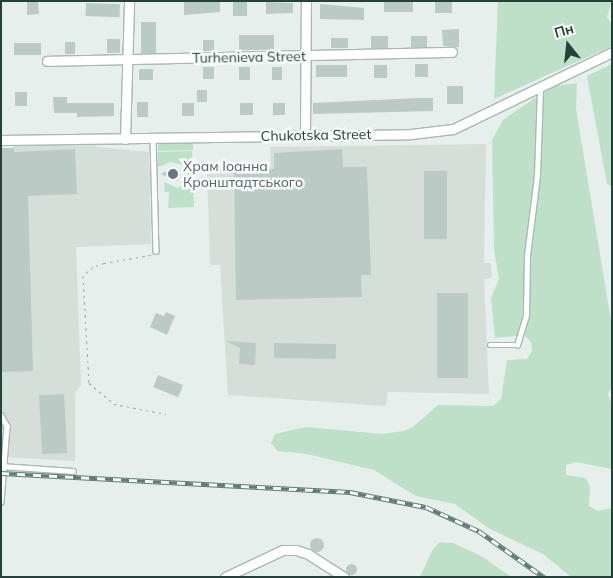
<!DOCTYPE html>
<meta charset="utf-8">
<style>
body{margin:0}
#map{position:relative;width:613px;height:578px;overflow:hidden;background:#e6efeb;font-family:Mulish,sans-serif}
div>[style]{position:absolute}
.built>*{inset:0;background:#d4dfda}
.green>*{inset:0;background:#bfe0c8}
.building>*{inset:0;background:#bbcac4;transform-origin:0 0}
.round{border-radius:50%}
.path>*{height:1px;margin-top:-0.5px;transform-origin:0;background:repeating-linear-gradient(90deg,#86b3a5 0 2.5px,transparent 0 6.5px)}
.roads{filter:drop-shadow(1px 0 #a8b8b2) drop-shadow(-1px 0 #a8b8b2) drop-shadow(0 1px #a8b8b2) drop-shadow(0 -1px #a8b8b2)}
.service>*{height:4.5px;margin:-2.25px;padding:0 2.25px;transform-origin:2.25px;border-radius:2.25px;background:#fff}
.minor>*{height:9px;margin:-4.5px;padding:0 4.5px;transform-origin:4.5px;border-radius:4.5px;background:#fff}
.rail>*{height:4.5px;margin-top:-2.25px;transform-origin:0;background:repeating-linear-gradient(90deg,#f7fbf9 0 8px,#5f7d75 0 16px);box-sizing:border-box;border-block:1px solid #5f7d75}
.dots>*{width:14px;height:14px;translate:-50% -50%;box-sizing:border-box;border:2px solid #f7fbf9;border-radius:50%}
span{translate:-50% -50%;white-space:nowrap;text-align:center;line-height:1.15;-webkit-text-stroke:5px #f7fbf9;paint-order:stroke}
.street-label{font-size:14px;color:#24423a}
.worship-label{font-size:14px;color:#5b616d}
.left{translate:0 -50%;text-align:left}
.frame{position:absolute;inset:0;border:2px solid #24423a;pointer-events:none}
.north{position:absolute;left:543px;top:20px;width:50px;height:50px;-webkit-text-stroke:4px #f7fbf9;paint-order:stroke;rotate:344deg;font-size:14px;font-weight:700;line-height:20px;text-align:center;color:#24423a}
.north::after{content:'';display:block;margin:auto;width:18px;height:22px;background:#24423a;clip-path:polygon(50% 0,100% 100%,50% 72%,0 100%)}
</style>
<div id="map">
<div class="built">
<div style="clip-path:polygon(13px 142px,91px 143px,98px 147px,149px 152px,151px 244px,76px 247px,81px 385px,75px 393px,75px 461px,1px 457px,1px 148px,14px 148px)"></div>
<div style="clip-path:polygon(486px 144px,484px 263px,491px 263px,492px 278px,484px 279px,489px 394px,388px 392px,386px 406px,228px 395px,220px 265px,210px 265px,207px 169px,271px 167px,270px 147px)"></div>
</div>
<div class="green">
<div style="clip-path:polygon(498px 1px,612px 1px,607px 17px,612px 24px,612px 46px,494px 99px)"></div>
<div style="clip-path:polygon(612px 64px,612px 186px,607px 184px,587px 76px)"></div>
<div style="clip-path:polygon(577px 83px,576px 109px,612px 327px,612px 386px,608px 394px,612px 406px,612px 469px,576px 462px,566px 465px,566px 475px,586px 478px,590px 487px,589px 506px,598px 511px,612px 508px,612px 577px,571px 577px,543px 554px,488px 528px,455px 504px,416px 496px,374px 470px,307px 454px,278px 451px,271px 443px,275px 434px,306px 427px,382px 434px,404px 431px,413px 427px,438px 405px,493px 406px,501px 399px,507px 360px,527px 359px,532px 351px,531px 342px,524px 335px,495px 338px,491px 298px,499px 279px,494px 250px,492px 140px,503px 120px,538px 96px,556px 86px)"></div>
<div style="clip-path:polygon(158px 140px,204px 141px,193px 143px,193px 150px,158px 151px)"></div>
<div style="clip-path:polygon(192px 151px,194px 207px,168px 208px,169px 192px,165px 192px,164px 182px,178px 188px,186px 184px,188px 173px,184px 165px,171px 162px,158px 167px,157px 152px)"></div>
<div style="clip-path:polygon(440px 542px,453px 543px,481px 556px,512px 577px,420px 577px,433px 549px)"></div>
</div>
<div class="building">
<div style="clip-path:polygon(27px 1px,38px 1px,39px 14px,27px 15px)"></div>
<div style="clip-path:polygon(184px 1px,220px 2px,220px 12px,184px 15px)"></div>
<div style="left:413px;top:1px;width:11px;height:29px;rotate:90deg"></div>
<div style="left:435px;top:1px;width:17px;height:12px"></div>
<div style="left:233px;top:2px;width:14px;height:14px"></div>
<div style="clip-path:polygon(266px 2px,293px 3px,293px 13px,266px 14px)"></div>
<div style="left:86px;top:3px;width:34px;height:13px;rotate:2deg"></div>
<div style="clip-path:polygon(320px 4px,364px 8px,364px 20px,320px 19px)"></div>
<div style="left:141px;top:22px;width:15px;height:31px"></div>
<div style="clip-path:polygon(459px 29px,459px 47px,443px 46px,442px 30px)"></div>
<div style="left:274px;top:35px;width:15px;height:35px;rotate:90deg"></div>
<div style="left:371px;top:36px;width:17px;height:12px"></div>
<div style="left:411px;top:36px;width:16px;height:11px"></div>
<div style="left:331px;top:38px;width:17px;height:10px"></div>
<div style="left:107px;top:39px;width:13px;height:14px"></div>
<div style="left:214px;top:40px;width:11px;height:11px;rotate:90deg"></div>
<div style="left:65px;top:42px;width:10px;height:12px"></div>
<div style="left:41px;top:43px;width:12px;height:27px;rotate:90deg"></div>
<div style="left:415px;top:64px;width:13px;height:13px"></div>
<div style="left:347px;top:65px;width:12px;height:31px;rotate:90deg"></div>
<div style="left:387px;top:65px;width:13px;height:13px;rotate:90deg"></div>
<div style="left:203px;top:67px;width:11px;height:12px"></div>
<div style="left:239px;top:67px;width:11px;height:13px"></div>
<div style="left:272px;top:67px;width:10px;height:13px"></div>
<div style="left:139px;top:69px;width:14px;height:11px"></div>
<div style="left:447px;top:86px;width:16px;height:18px"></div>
<div style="left:197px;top:90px;width:10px;height:12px"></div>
<div style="left:15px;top:92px;width:12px;height:14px"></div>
<div style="clip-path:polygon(53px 97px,67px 97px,67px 103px,114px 103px,114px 116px,77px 117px,77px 113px,54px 113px)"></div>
<div style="clip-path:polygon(418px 98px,433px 98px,433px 111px,313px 114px,313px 103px)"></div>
<div style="left:137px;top:102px;width:11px;height:15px"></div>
<div style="left:182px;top:103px;width:12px;height:13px"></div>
<div style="left:240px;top:103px;width:13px;height:12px"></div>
<div style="left:273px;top:103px;width:12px;height:12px"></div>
<div style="clip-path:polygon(1px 148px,14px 148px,14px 152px,75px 149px,77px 194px,28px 196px,33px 371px,1px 372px)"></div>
<div style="clip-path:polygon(342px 149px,343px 167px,367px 167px,371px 275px,361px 275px,362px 297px,236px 300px,234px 172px,274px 169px,274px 153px)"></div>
<div style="clip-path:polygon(173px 168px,182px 172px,177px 181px,161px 174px)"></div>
<div style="left:424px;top:171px;width:23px;height:68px"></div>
<div style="left:437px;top:293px;width:31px;height:85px"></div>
<div style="clip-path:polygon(166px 312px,175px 316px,167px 335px,150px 327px,156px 313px,164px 316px)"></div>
<div style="clip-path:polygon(226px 341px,256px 343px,255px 365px,239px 364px,240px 348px)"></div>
<div style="left:274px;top:343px;width:62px;height:15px;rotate:1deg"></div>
<div style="left:158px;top:375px;width:27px;height:13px;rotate:22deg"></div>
<div style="left:64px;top:394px;width:59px;height:25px;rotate:87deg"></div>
<div class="round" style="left:310px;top:538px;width:14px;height:14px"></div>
<div class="round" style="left:345.5px;top:563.5px;width:11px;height:11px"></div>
</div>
<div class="path">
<div style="left:151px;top:255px;width:48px;rotate:170.3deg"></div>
<div style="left:104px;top:263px;width:12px;rotate:160deg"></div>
<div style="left:93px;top:267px;width:13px;rotate:138deg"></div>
<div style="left:83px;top:276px;width:107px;rotate:86.8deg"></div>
<div style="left:89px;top:383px;width:33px;rotate:40deg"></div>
<div style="left:114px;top:404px;width:53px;rotate:10.9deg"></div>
</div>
<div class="roads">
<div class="service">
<div style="left:153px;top:138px;width:113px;rotate:88.5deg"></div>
<div style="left:490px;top:345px;width:27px"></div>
<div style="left:517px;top:345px;width:31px;rotate:-73deg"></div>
<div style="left:526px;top:315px;width:59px;rotate:-89deg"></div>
<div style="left:527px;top:256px;width:81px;rotate:-82.9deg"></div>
<div style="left:537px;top:176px;width:88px;rotate:-88deg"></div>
<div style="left:1px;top:415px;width:13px;rotate:61deg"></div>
<div style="left:7px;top:426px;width:76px;rotate:94.5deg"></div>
<div style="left:1px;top:466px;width:72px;rotate:4deg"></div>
</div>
<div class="minor">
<div style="left:47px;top:61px;width:405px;rotate:-1.3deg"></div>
<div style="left:305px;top:135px;width:134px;rotate:-89.6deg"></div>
<div style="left:125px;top:139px;width:138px;rotate:-88.3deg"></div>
<div style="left:1px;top:140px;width:410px;rotate:-0.8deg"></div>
<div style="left:411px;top:134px;width:42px;rotate:-6.8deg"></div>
<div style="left:453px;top:129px;width:177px;rotate:-25.8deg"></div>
<div style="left:225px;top:577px;width:64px;rotate:-25deg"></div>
<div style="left:283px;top:550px;width:13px"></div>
<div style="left:296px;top:550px;width:13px;rotate:18deg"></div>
<div style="left:308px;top:554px;width:43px;rotate:32.6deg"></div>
</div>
</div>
<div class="rail">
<div style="left:1px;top:473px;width:350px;rotate:3.1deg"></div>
<div style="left:350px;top:492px;width:77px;rotate:11.2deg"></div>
<div style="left:426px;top:507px;width:58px;rotate:24.4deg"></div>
<div style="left:479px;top:531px;width:80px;rotate:35.3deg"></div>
</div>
<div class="dots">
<div style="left:173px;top:174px;background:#6b7280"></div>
</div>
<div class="street-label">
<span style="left:249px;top:57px;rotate:-1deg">Turhenieva Street</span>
<span style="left:316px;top:135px;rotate:-1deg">Chukotska Street</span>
</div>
<div class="worship-label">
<span class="left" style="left:183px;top:174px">Храм Іоанна<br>Кронштадтського</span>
</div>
<div class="frame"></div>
<div class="north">Пн</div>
</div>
